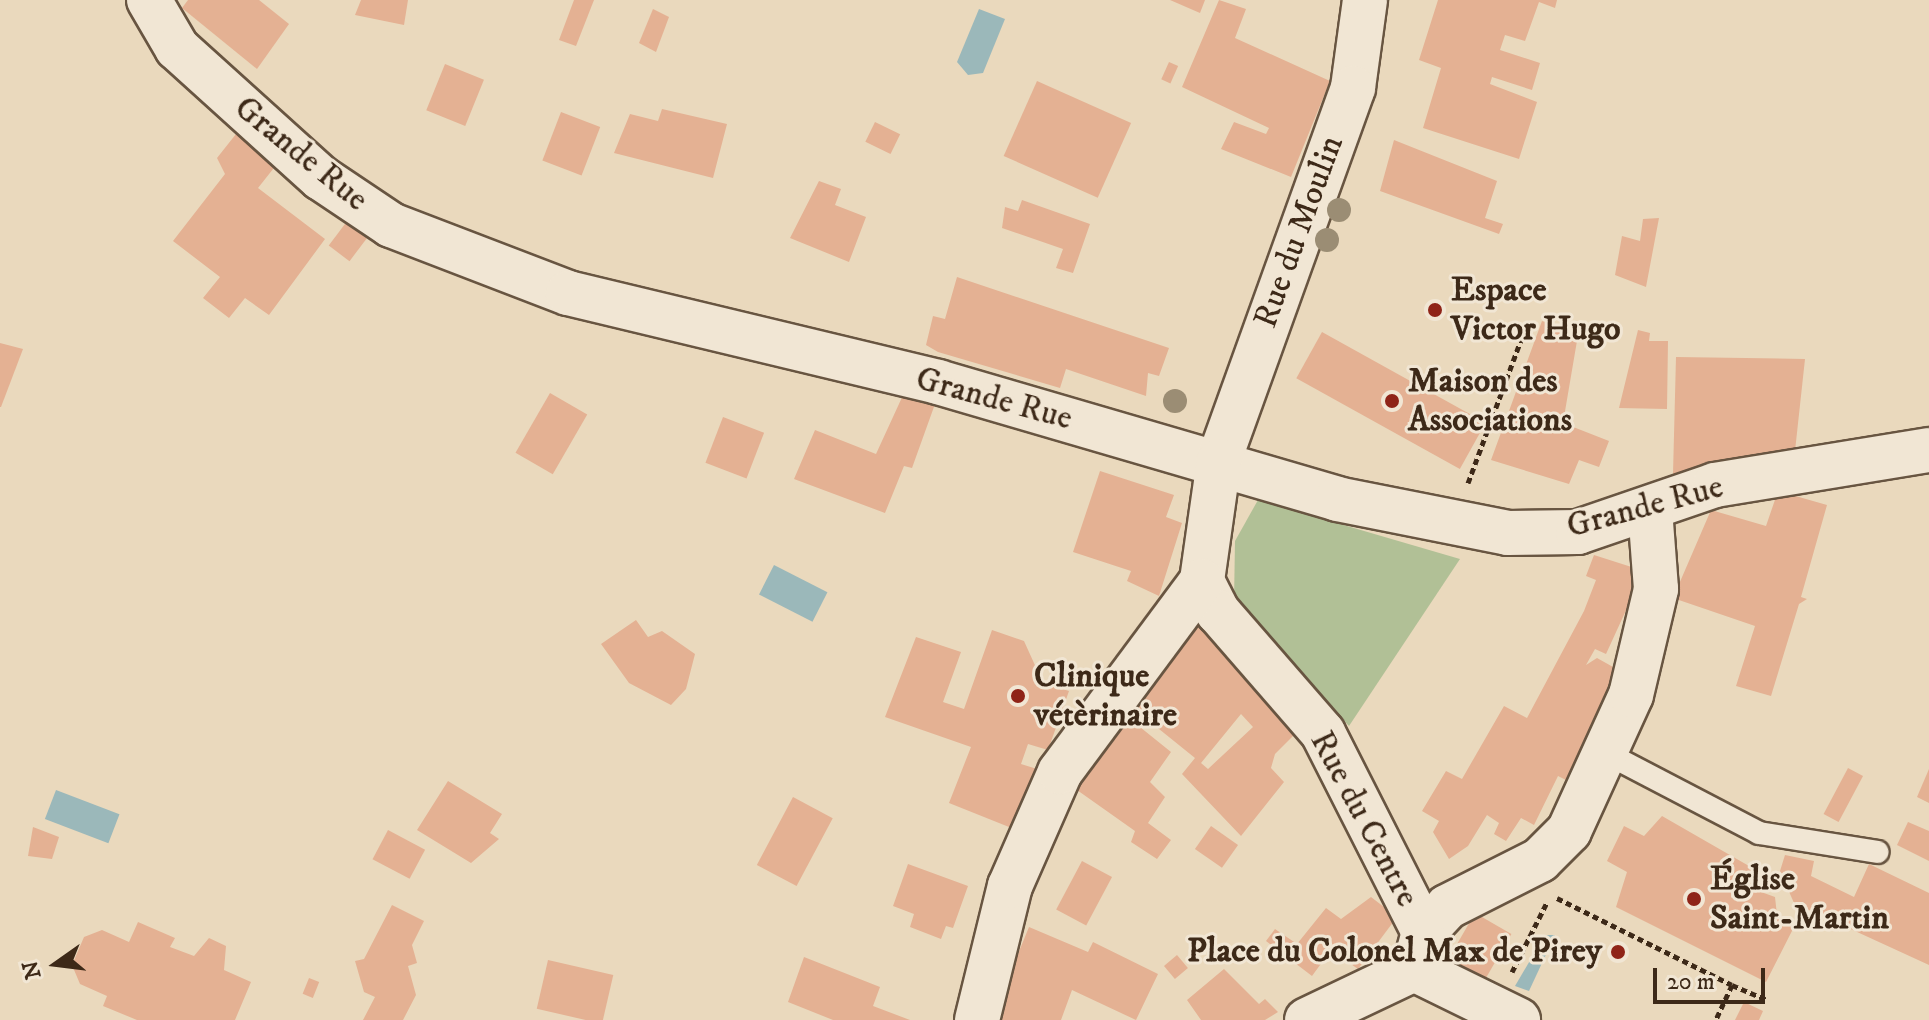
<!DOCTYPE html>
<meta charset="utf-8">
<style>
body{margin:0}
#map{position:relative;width:1929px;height:1020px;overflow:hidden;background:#ead9bd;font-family:"IM FELL DW Pica",serif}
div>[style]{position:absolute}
.green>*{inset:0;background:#b1c096}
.water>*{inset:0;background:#9bb8ba;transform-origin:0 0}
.building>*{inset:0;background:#e4b193;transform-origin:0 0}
.path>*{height:5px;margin-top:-2.5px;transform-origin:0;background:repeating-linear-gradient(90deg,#3d2918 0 6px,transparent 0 10px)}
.roads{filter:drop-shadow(2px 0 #685541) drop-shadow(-2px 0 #685541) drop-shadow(0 2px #685541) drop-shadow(0 -2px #685541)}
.service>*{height:22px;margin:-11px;padding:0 11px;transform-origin:11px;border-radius:11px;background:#f1e6d4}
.minor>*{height:44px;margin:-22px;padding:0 22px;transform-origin:22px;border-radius:22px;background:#f1e6d4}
.trees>*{width:24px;height:24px;margin:-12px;border-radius:50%;background:#9b8d74}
.dots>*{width:22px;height:22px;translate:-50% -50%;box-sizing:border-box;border:4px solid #f1e6d4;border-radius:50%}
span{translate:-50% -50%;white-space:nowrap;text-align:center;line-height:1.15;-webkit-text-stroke:6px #f1e6d4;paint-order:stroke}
.street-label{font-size:34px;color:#3d2918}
.poi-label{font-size:34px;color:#3d2918;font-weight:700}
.left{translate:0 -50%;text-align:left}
.right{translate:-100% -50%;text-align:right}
.north{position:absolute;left:16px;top:924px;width:80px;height:80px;-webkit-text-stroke:6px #f1e6d4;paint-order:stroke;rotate:256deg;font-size:22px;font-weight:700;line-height:32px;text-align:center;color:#3d2918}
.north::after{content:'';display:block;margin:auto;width:28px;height:36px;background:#3d2918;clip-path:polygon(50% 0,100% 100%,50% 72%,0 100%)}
.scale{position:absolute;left:1653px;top:968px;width:112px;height:36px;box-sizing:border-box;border:4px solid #3d2918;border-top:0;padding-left:10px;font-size:24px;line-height:28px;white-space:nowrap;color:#3d2918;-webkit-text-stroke:6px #f1e6d4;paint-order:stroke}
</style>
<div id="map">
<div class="green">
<div style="clip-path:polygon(1258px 500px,1460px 559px,1349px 726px,1234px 602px,1235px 541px)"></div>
</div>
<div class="water">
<div style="clip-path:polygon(979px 9px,1005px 19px,983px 73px,968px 75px,957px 62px)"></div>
<div style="left:774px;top:565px;width:60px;height:33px;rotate:27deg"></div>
<div style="left:56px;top:790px;width:68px;height:31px;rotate:21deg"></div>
<div style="clip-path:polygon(1545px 935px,1555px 935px,1529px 991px,1515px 986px)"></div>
</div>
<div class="building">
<div style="clip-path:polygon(188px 0,259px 0,289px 24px,257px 69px,182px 8px)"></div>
<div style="clip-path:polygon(361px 0,408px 0,404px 25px,355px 15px)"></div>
<div style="clip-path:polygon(574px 0,594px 0,576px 46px,559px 40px)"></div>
<div style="clip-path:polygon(1170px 0,1205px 0,1200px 13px)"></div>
<div style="clip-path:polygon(1219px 0,1246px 9px,1235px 38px,1330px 81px,1291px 177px,1221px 149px,1234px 122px,1266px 134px,1269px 128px,1182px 87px)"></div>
<div style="clip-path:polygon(1438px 0,1557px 0,1555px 8px,1539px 2px,1525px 41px,1505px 35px,1500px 50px,1540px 63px,1532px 90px,1492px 77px,1490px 84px,1537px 102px,1519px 159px,1423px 128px,1441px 68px,1419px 60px)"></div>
<div style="clip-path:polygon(653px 9px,669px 17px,656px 52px,639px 43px)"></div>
<div style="left:1169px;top:62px;width:10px;height:19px;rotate:24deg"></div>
<div style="left:445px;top:64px;width:42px;height:50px;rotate:22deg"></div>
<div style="left:1037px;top:81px;width:103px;height:82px;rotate:24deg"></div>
<div style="clip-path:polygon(662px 109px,727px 124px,713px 178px,614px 153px,630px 114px,658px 121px)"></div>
<div style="left:561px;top:112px;width:42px;height:52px;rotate:21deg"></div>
<div style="left:875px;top:122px;width:28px;height:22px;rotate:26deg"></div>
<div style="clip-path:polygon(236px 134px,277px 164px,258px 188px,325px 239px,269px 315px,245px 298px,229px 318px,203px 298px,220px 277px,173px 241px,225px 174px,217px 158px)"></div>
<div style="clip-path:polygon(1394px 140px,1497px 181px,1485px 218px,1503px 224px,1499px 234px,1380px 191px)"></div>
<div style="clip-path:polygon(819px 181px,841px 189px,835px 205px,866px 217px,849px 262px,790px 238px)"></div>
<div style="clip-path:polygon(1022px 200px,1090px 224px,1073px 273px,1056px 268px,1063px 249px,1002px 228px,1005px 207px,1018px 211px)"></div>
<div style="clip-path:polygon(1659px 218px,1646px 287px,1615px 275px,1622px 236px,1640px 241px,1643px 219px)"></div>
<div style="left:348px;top:220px;width:26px;height:32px;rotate:37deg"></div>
<div style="clip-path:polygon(957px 277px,1169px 348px,1159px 376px,1148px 373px,1146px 396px,1066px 369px,1060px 388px,938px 352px,926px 345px,933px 316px,945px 319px)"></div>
<div style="clip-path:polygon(1542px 321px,1578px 335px,1563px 423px,1609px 441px,1599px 467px,1579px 460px,1569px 484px,1491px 460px)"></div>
<div style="clip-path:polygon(1638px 330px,1650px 333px,1649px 341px,1668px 341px,1667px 409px,1619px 408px)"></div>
<div style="left:1322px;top:332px;width:187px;height:53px;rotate:29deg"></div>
<div style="clip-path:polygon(0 343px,23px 349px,1px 407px,0 407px)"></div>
<div style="clip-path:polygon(1676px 357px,1805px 359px,1795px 451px,1673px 474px)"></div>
<div style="left:550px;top:393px;width:43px;height:69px;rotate:30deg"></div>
<div style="clip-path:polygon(904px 393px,935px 404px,912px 468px,904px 466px,885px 513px,794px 479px,815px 430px,876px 454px)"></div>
<div style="left:723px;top:417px;width:44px;height:49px;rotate:21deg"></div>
<div style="clip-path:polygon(1100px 471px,1174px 495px,1166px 517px,1182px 523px,1159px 596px,1127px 581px,1131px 571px,1073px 552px)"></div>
<div style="clip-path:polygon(1778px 491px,1827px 505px,1801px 597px,1807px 599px,1799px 604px,1771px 696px,1736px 686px,1755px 626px,1673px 598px,1711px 510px,1766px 526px)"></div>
<div style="clip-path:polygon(1594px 555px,1644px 571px,1606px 654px,1595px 649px,1586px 665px,1597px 658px,1622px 672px,1568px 781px,1558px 776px,1534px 825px,1521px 818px,1506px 841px,1494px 834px,1499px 823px,1487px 815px,1468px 846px,1449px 859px,1433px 832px,1439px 821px,1422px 811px,1446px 771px,1462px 779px,1504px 706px,1527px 718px,1584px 611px,1596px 580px,1586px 576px)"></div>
<div style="clip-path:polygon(636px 620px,648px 637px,662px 631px,695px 654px,686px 689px,671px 705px,629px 683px,601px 644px)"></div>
<div style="clip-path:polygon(evenodd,1196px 624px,1297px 732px,1275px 754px,1271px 768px,1284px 782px,1241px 836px,1182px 774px,1195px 758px,1133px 708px,1196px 624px,1241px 714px,1253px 727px,1208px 769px,1201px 763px,1241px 714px)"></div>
<div style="clip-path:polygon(992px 630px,1024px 641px,1043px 683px,1069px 691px,1048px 750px,1028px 744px,1021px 764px,1037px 769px,1014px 829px,949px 803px,971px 747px,885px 717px,916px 637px,961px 652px,943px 702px,964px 709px)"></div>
<div style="clip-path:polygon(1125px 715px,1171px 752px,1150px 782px,1165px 797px,1148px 823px,1171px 840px,1157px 859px,1131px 842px,1135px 831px,1077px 790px)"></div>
<div style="left:1848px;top:768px;width:17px;height:52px;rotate:28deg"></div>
<div style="clip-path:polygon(1929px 769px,1929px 803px,1917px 797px)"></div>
<div style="clip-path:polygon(448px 781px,502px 814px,490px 833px,499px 839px,471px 863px,417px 830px)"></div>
<div style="left:793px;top:797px;width:45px;height:77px;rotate:28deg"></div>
<div style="clip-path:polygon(1662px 816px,1749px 866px,1756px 864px,1750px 888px,1775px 897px,1777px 915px,1795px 925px,1766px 982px,1616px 907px,1627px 872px,1607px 861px,1624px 826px,1644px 836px)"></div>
<div style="clip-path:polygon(1908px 822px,1929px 831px,1929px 861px,1897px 845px)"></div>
<div style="left:1211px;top:826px;width:33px;height:28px;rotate:35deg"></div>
<div style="clip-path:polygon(33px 827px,59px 837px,52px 859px,28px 856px)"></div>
<div style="left:388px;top:830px;width:42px;height:33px;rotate:28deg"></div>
<div style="clip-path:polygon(1785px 855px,1814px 861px,1811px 876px,1854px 897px,1869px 864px,1929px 893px,1929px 965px,1794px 903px,1780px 871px)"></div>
<div style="left:1082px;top:861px;width:34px;height:55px;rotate:28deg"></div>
<div style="clip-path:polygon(908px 864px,968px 886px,953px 928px,946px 926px,941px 939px,910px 927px,914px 914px,893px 906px)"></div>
<div style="clip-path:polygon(1371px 897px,1397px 917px,1358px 969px,1331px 950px,1312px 976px,1266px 941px,1275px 929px,1297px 944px,1326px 908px,1341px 919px)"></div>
<div style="clip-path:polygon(392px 905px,424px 921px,412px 945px,417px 963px,408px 966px,416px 995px,403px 1020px,363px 1020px,375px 997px,364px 992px,355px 961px,364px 959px)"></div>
<div style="left:1475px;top:913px;width:42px;height:57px;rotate:30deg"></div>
<div style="clip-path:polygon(138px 922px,175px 938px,170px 947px,194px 956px,209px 938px,226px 946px,224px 970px,251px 982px,235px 1020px,137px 1020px,103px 1006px,107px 996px,80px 984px,72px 965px,84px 937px,102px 930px,129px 942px)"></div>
<div style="clip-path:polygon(1029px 927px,1088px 952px,1093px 942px,1158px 974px,1136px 1020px,1072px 990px,1061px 1020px,991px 1020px)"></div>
<div style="left:1177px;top:955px;width:17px;height:17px;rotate:50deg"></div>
<div style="clip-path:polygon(804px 957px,880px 987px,873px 1006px,910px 1020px,833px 1020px,788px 1002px)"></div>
<div style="left:548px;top:960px;width:67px;height:50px;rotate:13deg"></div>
<div style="clip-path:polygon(1224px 969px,1259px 1004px,1265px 999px,1278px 1012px,1265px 1020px,1201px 1020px,1187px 1000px)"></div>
<div style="left:309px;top:978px;width:11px;height:17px;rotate:22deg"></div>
<div style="clip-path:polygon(1744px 1002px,1763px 1011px,1759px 1020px,1735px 1020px)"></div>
</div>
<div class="path">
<div style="left:1468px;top:483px;width:161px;rotate:-69.7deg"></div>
<div style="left:1557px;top:898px;width:195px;rotate:26.4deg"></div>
<div style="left:1732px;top:985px;width:38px;rotate:115deg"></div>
<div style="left:1512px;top:972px;width:78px;rotate:-63.4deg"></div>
<div style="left:1732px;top:985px;width:39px;rotate:23deg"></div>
</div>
<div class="roads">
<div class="service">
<div style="left:1608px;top:754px;width:170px;rotate:27.6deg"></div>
<div style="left:1759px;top:833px;width:120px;rotate:9.1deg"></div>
</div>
<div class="minor">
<div style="left:149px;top:0;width:56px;rotate:59.7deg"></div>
<div style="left:177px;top:48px;width:194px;rotate:42.1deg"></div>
<div style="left:321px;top:178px;width:84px;rotate:33.9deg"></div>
<div style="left:391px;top:225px;width:190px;rotate:21deg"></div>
<div style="left:568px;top:293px;width:381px;rotate:13.5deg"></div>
<div style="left:938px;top:382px;width:416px;rotate:16.3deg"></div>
<div style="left:1337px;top:499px;width:174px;rotate:11.2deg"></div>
<div style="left:1508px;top:533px;width:70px;rotate:-0.8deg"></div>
<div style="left:1578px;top:532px;width:145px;rotate:-18.9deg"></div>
<div style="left:1715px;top:485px;width:217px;rotate:-9.3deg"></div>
<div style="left:1365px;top:0;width:89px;rotate:97.8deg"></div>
<div style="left:1353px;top:88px;width:396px;rotate:109.8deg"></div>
<div style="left:1219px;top:461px;width:121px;rotate:98.1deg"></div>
<div style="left:1202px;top:581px;width:35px;rotate:63deg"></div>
<div style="left:1218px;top:612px;width:160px;rotate:49deg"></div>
<div style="left:1323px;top:733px;width:223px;rotate:63.1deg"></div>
<div style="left:1424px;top:932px;width:38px;rotate:105deg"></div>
<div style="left:1414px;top:969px;width:116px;rotate:26.1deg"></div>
<div style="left:1424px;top:932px;width:34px;rotate:-47deg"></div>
<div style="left:1447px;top:907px;width:104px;rotate:-26.8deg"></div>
<div style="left:1540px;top:860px;width:41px;rotate:-45deg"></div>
<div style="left:1569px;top:831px;width:149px;rotate:-65.5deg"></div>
<div style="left:1631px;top:695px;width:109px;rotate:-76.7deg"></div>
<div style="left:1656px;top:589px;width:79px;rotate:-94.3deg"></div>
<div style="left:977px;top:1020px;width:138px;rotate:-76.2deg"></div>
<div style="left:1010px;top:886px;width:124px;rotate:-66.3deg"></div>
<div style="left:1060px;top:772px;width:238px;rotate:-53.4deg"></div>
<div style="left:1307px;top:1020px;width:119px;rotate:-25.5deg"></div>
</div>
</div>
<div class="trees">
<div style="left:1339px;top:210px"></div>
<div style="left:1327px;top:240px"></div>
<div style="left:1175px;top:401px"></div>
</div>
<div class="dots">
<div style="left:1435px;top:310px;background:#8f2418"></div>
<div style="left:1392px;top:401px;background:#8f2418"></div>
<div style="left:1018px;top:696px;background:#8f2418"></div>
<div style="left:1694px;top:899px;background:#8f2418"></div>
<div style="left:1618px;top:952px;background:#8f2418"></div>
</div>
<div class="street-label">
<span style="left:301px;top:154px;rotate:39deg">Grande Rue</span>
<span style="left:1299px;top:232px;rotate:-70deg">Rue du Moulin</span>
<span style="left:994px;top:399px;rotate:15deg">Grande Rue</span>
<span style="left:1645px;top:507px;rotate:-15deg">Grande Rue</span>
<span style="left:1364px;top:819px;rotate:62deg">Rue du Centre</span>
</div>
<div class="poi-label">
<span class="left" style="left:1451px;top:310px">Espace<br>Victor Hugo</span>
<span class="left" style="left:1408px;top:401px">Maison des<br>Associations</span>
<span class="left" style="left:1034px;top:696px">Clinique<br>vétèrinaire</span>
<span class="left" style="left:1710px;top:899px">Église<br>Saint-Martin</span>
<span class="right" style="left:1602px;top:952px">Place du Colonel Max de Pirey</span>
</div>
<div class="north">N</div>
<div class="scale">20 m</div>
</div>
